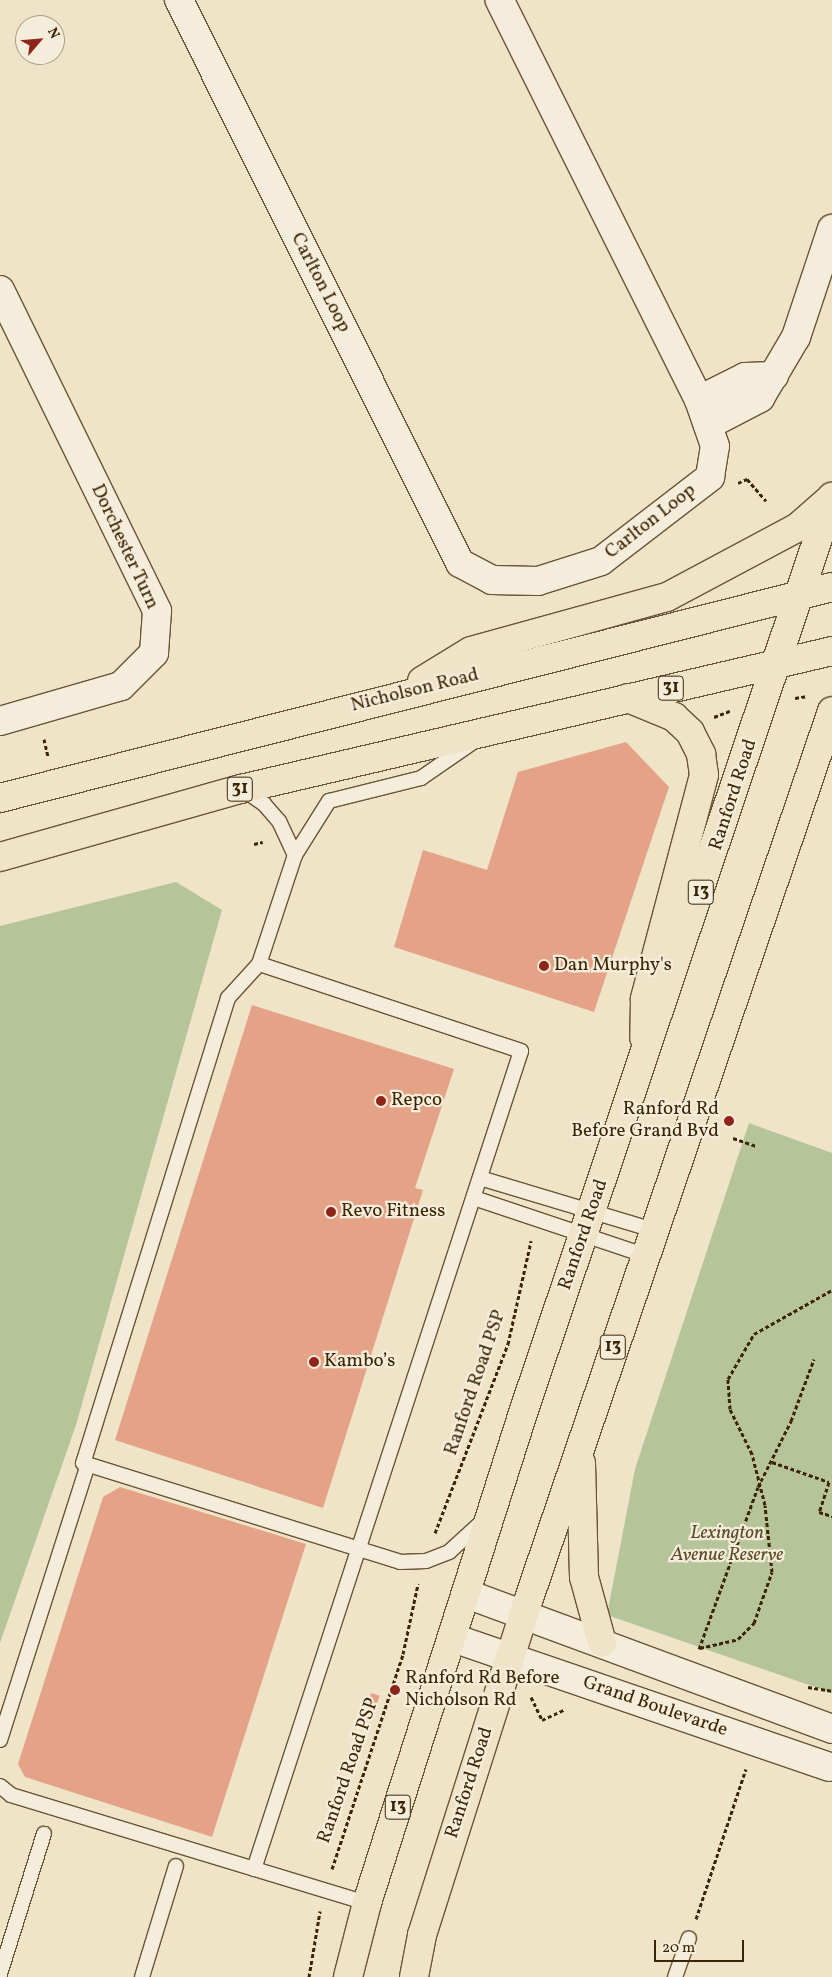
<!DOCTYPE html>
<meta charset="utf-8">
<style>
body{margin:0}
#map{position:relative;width:832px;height:1977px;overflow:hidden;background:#efe4c8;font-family:Vollkorn,serif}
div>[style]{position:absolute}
.green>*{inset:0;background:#b5c599}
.building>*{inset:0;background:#e4a386;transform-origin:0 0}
.path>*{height:3px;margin-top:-1.5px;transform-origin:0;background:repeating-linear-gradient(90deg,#3d2403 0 4px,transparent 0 6.5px)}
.roads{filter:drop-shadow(1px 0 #6a5434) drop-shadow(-1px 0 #6a5434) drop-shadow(0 1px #6a5434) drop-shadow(0 -1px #6a5434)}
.service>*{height:14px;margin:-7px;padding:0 7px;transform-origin:7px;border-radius:7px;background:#f5eddb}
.minor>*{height:28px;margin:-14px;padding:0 14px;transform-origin:14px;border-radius:14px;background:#f5eddb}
.primary>*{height:28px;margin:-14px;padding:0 14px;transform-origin:14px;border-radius:14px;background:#efe4c8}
.dots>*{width:14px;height:14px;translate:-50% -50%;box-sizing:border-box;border:2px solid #f5eddb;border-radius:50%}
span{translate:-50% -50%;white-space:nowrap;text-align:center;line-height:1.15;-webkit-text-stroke:4.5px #f5eddb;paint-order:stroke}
.shield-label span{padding:1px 4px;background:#f5eddb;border:1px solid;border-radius:4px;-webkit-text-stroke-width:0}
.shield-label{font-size:18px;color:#3d2403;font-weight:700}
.street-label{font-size:19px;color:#3d2403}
.poi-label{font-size:19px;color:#3d2403}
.left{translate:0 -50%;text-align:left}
.right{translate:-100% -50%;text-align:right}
.park-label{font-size:19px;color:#5b4c28;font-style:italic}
.north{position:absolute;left:15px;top:15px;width:50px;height:50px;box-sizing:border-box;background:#f5eddb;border:1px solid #ab9d85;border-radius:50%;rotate:63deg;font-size:14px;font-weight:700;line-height:20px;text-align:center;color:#3d2403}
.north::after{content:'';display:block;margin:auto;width:18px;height:22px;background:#8f2418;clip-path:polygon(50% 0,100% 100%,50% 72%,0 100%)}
.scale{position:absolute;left:654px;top:1940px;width:90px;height:22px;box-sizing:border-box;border:2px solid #3d2403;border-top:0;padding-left:6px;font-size:15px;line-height:18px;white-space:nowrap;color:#3d2403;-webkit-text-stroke:4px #f5eddb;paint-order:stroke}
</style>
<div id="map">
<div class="green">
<div style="clip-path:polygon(176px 882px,222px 910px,76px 1425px,0 1643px,0 926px)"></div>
<div style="clip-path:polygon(749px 1123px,832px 1153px,832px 1693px,607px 1615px,635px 1469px)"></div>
</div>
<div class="building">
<div style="clip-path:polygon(626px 742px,669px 787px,594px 1012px,394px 947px,423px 850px,487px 870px,518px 772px)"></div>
<div style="clip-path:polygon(252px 1005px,454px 1069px,415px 1188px,423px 1190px,323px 1508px,115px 1440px)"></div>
<div style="clip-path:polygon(120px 1487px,306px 1544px,212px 1837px,25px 1777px,18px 1764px,103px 1497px)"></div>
<div style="left:371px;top:1693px;width:9px;height:16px;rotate:18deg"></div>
</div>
<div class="path">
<div style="left:738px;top:483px;width:10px;rotate:-24deg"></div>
<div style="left:747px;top:479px;width:29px;rotate:49deg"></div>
<div style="left:795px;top:698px;width:13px;rotate:-9deg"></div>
<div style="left:714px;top:717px;width:17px;rotate:-21deg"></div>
<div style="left:44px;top:739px;width:17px;rotate:77deg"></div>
<div style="left:254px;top:844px;width:9px;rotate:-13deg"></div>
<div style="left:733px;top:1138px;width:24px;rotate:19deg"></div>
<div style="left:772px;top:1462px;width:60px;rotate:19.3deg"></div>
<div style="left:829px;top:1482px;width:32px;rotate:108deg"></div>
<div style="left:819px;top:1512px;width:14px;rotate:17deg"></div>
<div style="left:435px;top:1533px;width:203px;rotate:-68.9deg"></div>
<div style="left:508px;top:1344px;width:106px;rotate:-77.4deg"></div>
<div style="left:700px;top:1648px;width:39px;rotate:-13deg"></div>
<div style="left:738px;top:1639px;width:23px;rotate:-45deg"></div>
<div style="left:754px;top:1623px;width:54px;rotate:-70.6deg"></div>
<div style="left:772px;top:1572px;width:67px;rotate:-96deg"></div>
<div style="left:765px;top:1505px;width:53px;rotate:-104.3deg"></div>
<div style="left:752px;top:1454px;width:50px;rotate:-116.1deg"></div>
<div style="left:730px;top:1409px;width:30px;rotate:-94deg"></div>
<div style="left:728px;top:1379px;width:52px;rotate:-60deg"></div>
<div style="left:754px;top:1334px;width:90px;rotate:-29.4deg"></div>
<div style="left:699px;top:1649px;width:172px;rotate:-70deg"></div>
<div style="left:758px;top:1487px;width:74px;rotate:-63.4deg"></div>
<div style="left:791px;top:1421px;width:66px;rotate:-69.6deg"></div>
<div style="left:808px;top:1687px;width:24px;rotate:9deg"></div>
<div style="left:531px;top:1697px;width:25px;rotate:64deg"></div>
<div style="left:542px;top:1720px;width:26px;rotate:-25deg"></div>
<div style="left:332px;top:1869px;width:226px;rotate:-71.7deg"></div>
<div style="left:403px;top:1654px;width:72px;rotate:-77.9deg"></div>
<div style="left:696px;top:1919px;width:158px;rotate:-71.6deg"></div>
<div style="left:309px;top:1977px;width:67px;rotate:-80.5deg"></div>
</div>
<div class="roads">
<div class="service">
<div style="left:242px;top:789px;width:27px;rotate:34deg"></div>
<div style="left:264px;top:804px;width:23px;rotate:49deg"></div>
<div style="left:279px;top:821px;width:38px;rotate:65deg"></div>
<div style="left:259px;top:964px;width:46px;rotate:132.4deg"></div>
<div style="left:228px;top:998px;width:487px;rotate:107.3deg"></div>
<div style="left:83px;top:1463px;width:332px;rotate:17.3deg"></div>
<div style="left:400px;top:1562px;width:26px;rotate:-2deg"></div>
<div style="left:426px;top:1561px;width:25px;rotate:-21deg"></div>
<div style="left:449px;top:1552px;width:46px;rotate:-42.4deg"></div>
<div style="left:480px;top:1178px;width:181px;rotate:16.7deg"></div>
<div style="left:474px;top:1198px;width:179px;rotate:18.5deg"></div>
<div style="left:0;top:1740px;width:289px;rotate:-72.3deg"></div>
<div style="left:0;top:1786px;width:14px;rotate:39deg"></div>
<div style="left:11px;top:1795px;width:372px;rotate:16.9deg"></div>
<div style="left:254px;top:1869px;width:860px;rotate:-71.92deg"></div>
<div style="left:521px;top:1051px;width:276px;rotate:-161.6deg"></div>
<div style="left:259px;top:964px;width:115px;rotate:-71.7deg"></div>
<div style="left:295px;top:855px;width:64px;rotate:-57.8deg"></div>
<div style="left:329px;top:801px;width:95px;rotate:-14deg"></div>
<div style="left:421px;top:778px;width:63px;rotate:-34.7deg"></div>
<div style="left:0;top:1974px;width:147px;rotate:-72.6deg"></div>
<div style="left:142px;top:1977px;width:116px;rotate:-73deg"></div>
<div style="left:675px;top:1977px;width:41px;rotate:-70.3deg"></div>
</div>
<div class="minor">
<div style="left:179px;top:0;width:629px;rotate:63.48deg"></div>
<div style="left:460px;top:563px;width:36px;rotate:28deg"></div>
<div style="left:492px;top:580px;width:46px;rotate:1.2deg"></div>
<div style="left:538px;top:581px;width:66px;rotate:-17.6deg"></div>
<div style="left:601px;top:561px;width:138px;rotate:-37.6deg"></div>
<div style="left:710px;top:477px;width:31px;rotate:-81deg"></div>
<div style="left:715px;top:446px;width:49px;rotate:-109.2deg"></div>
<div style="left:699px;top:400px;width:447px;rotate:-116.5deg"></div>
<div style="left:0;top:290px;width:357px;rotate:63.9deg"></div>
<div style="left:157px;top:611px;width:42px;rotate:94.1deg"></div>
<div style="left:154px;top:653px;width:47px;rotate:135deg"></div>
<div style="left:121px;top:686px;width:126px;rotate:163.9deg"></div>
<div style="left:699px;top:400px;width:51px;rotate:-26.6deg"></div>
<div style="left:745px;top:377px;width:29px;rotate:-2deg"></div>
<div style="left:708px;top:425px;width:59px;rotate:-27.4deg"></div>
<div style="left:760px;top:398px;width:71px;rotate:-59.5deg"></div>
<div style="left:796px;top:337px;width:114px;rotate:-71.6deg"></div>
<div style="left:467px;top:1594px;width:389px;rotate:20.3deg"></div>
<div style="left:453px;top:1638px;width:398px;rotate:18.9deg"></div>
</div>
<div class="primary">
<div style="left:422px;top:681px;width:57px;rotate:-31.5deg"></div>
<div style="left:471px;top:651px;width:203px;rotate:-15.4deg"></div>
<div style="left:667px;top:597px;width:149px;rotate:-28.1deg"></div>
<div style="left:798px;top:527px;width:44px;rotate:-41.3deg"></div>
<div style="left:628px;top:698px;width:50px;rotate:22.4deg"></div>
<div style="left:674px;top:717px;width:22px;rotate:43deg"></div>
<div style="left:690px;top:732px;width:25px;rotate:63deg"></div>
<div style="left:701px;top:754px;width:21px;rotate:82deg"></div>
<div style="left:704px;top:775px;width:232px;rotate:104.8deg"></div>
<div style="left:645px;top:999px;width:39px;rotate:91deg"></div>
<div style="left:0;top:798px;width:858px;rotate:-14.23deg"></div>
<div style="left:0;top:857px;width:250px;rotate:-15.8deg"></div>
<div style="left:241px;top:789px;width:607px;rotate:-13.14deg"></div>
<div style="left:581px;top:1463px;width:114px;rotate:88.5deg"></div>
<div style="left:584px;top:1577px;width:68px;rotate:74.7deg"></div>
<div style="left:348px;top:1977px;width:76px;rotate:-75.6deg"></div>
<div style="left:367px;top:1903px;width:514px;rotate:-72.34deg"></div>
<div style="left:523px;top:1413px;width:967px;rotate:-71.36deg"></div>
<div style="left:414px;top:1977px;width:43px;rotate:-79.2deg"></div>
<div style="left:422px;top:1935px;width:335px;rotate:-72.4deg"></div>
<div style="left:523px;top:1616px;width:956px;rotate:-71.15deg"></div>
</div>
</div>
<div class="dots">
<div style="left:544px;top:966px;background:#8f2418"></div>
<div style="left:381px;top:1101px;background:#8f2418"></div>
<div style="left:729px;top:1121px;background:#8f2418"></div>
<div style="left:331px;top:1212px;background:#8f2418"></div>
<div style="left:314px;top:1362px;background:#8f2418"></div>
<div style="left:395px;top:1690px;background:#8f2418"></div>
</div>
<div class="shield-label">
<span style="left:671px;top:688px">31</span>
<span style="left:240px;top:789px">31</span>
<span style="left:701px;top:892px">13</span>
<span style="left:613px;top:1347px">13</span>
<span style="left:398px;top:1807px">13</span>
</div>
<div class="street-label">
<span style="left:320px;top:283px;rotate:63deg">Carlton Loop</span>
<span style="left:651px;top:522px;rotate:-38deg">Carlton Loop</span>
<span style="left:124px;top:547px;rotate:65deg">Dorchester Turn</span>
<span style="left:415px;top:691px;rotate:-14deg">Nicholson Road</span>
<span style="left:734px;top:795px;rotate:-72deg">Ranford Road</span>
<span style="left:584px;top:1235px;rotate:-71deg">Ranford Road</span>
<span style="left:476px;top:1383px;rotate:-71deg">Ranford Road PSP</span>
<span style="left:655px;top:1707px;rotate:19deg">Grand Boulevarde</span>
<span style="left:349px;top:1771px;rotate:-71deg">Ranford Road PSP</span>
<span style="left:470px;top:1783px;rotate:-72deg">Ranford Road</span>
</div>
<div class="poi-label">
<span class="left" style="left:554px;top:966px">Dan Murphy's</span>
<span class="left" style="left:391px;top:1101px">Repco</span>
<span class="right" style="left:719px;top:1121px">Ranford Rd<br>Before Grand Bvd</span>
<span class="left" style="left:341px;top:1212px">Revo Fitness</span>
<span class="left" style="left:324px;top:1362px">Kambo’s</span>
<span class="left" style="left:405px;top:1690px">Ranford Rd Before<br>Nicholson Rd</span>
</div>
<div class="park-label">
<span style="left:727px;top:1545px">Lexington<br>Avenue Reserve</span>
</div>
<div class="north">N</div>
<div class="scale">20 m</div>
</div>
